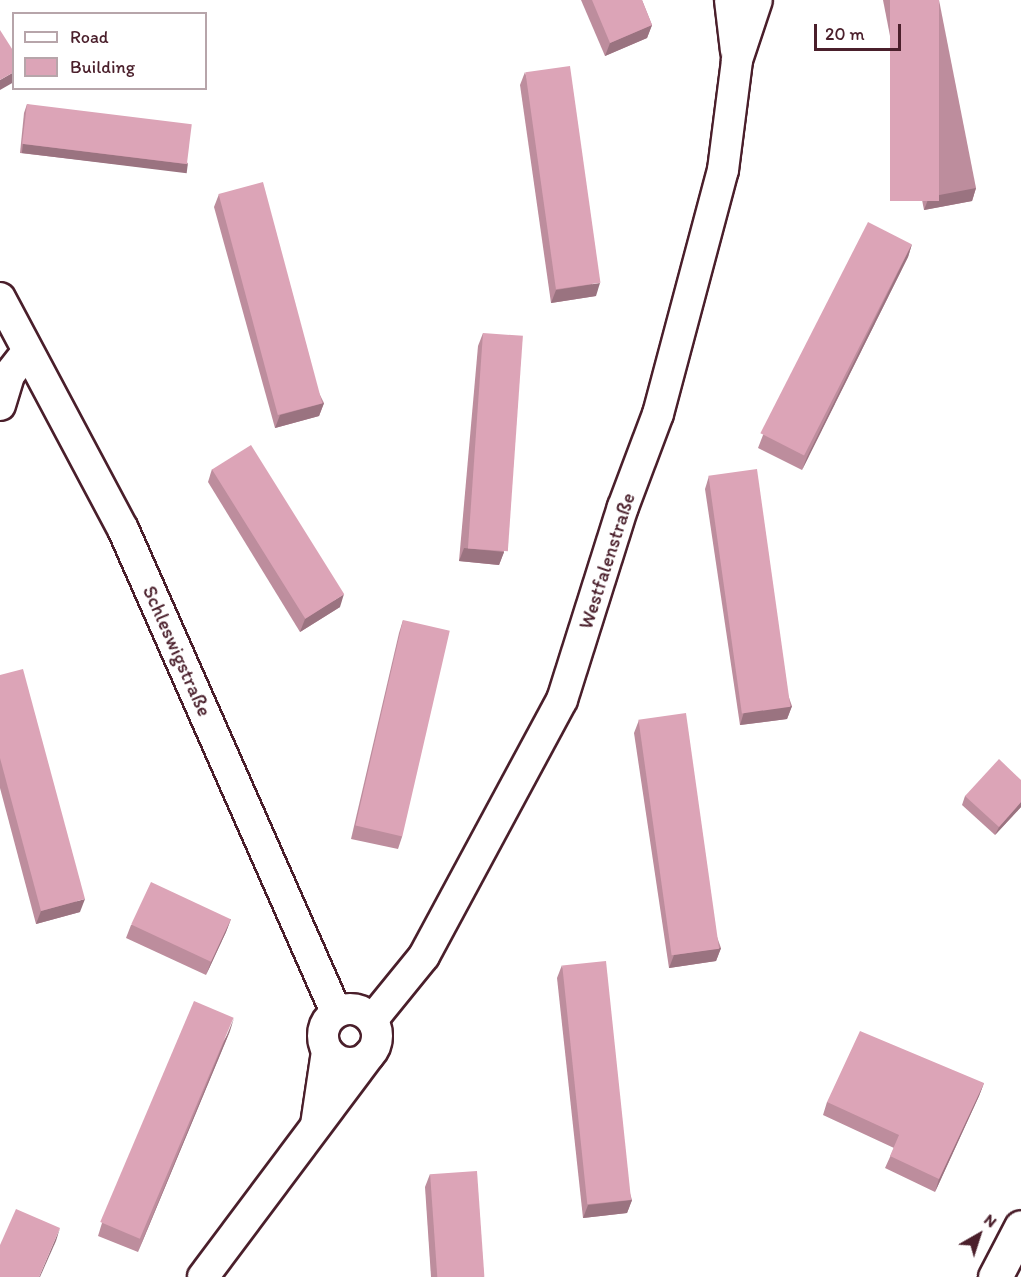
<!DOCTYPE html>
<meta charset="utf-8">
<style>
body{margin:0}
#map{position:relative;width:1021px;height:1277px;overflow:hidden;background:#fff;font-family:Itim,sans-serif}
div>[style]{position:absolute}
.roads{filter:drop-shadow(2px 0 #4a1f2b) drop-shadow(-2px 0 #4a1f2b) drop-shadow(0 2px #4a1f2b) drop-shadow(0 -2px #4a1f2b)}
.minor>*{height:30px;margin:-15px;padding:0 15px;transform-origin:15px;border-radius:15px;background:#fff}
.minor>.ring{margin:-15px;padding:0;box-sizing:content-box;background:none;border:30px solid #fff;border-radius:50%}
.major>*{height:33px;margin:-16.5px;padding:0 16.5px;transform-origin:16.5px;border-radius:16.5px;background:#fff}
.wall>*{inset:0;background:#bd8d9d}
.shaded-wall>*{inset:0;background:#9a7380;transform-origin:0 0}
.building>*{inset:0;background:#dca4b7;transform-origin:0 0}
span{translate:-50% -50%;white-space:nowrap;text-align:center;line-height:1.15;-webkit-text-stroke:6px #fff;paint-order:stroke}
.street-label{font-size:20px;color:#4a1f2b}
.legend{position:absolute;left:12px;top:12px;width:195px;height:78px;box-sizing:border-box;background:#fff;border:2px solid #b7a5aa;margin:0;padding:8px 10px;list-style:none;font-size:18px;color:#4a1f2b}
.legend li{display:flex;align-items:center;gap:12px;height:30px}
.legend b{width:30px;border:2px solid #b7a5aa}
.north{position:absolute;left:949px;top:1205px;width:60px;height:60px;-webkit-text-stroke:4px #fff;paint-order:stroke;rotate:39deg;font-size:16px;font-weight:700;line-height:24px;text-align:center;color:#4a1f2b}
.north::after{content:'';display:block;margin:auto;width:21px;height:27px;background:#4a1f2b;clip-path:polygon(50% 0,100% 100%,50% 72%,0 100%)}
.scale{position:absolute;left:814px;top:24px;width:87px;height:27px;box-sizing:border-box;border:3px solid #4a1f2b;border-top:0;padding-left:8px;font-size:18px;line-height:21px;white-space:nowrap;color:#4a1f2b;-webkit-text-stroke:4px #fff;paint-order:stroke}
</style>
<div id="map">
<div class="roads">
<div class="minor">
<div style="left:730px;top:0;width:51px;rotate:83.3deg"></div>
<div style="left:0;top:298px;width:262px;rotate:62deg"></div>
<div style="left:123px;top:529px;width:528px;rotate:66.2deg"></div>
<div style="left:0;top:405px;width:31px;rotate:-73deg"></div>
<div style="left:9px;top:375px;width:29px;rotate:-52deg"></div>
<div class="ring" style="left:323px;top:1009px;width:24px;height:24px"></div>
<div style="left:372px;top:1020px;width:82px;rotate:-50.9deg"></div>
<div style="left:424px;top:956px;width:291px;rotate:-61.7deg"></div>
<div style="left:562px;top:700px;width:202px;rotate:-72.5deg"></div>
<div style="left:623px;top:507px;width:99px;rotate:-69.4deg"></div>
<div style="left:658px;top:414px;width:253px;rotate:-75.1deg"></div>
<div style="left:723px;top:170px;width:111px;rotate:-82.7deg"></div>
<div style="left:737px;top:60px;width:63px;rotate:-71.6deg"></div>
<div style="left:316px;top:1125px;width:75px;rotate:-81.5deg"></div>
<div style="left:203px;top:1277px;width:277px;rotate:-53.2deg"></div>
</div>
<div class="major">
<div style="left:995px;top:1277px;width:56px;rotate:-62.5deg"></div>
</div>
</div>
<div class="wall">
<div style="clip-path:polygon(581px 0,642px 0,652px 25px,647px 38px,605px 56px)"></div>
<div style="clip-path:polygon(883px 0,939px 0,976px 188px,972px 201px,924px 210px)"></div>
<div style="clip-path:polygon(525px 72px,596px 296px,551px 303px,520px 85px)"></div>
<div style="clip-path:polygon(27px 104px,188px 163px,185px 172px,20px 153px,24px 113px)"></div>
<div style="clip-path:polygon(219px 194px,324px 403px,319px 416px,275px 428px,214px 207px)"></div>
<div style="clip-path:polygon(912px 244px,908px 257px,802px 470px,758px 448px,763px 435px)"></div>
<div style="clip-path:polygon(483px 333px,504px 552px,499px 565px,459px 561px,478px 346px)"></div>
<div style="clip-path:polygon(212px 469px,340px 607px,300px 632px,208px 482px)"></div>
<div style="clip-path:polygon(709px 476px,792px 706px,787px 719px,740px 725px,705px 489px)"></div>
<div style="clip-path:polygon(403px 620px,402px 837px,398px 849px,351px 839px,399px 633px)"></div>
<div style="clip-path:polygon(0 675px,80px 912px,36px 924px,0 788px)"></div>
<div style="clip-path:polygon(639px 720px,721px 948px,716px 961px,669px 968px,634px 733px)"></div>
<div style="clip-path:polygon(1021px 780px,1021px 807px,995px 835px,962px 805px,965px 796px)"></div>
<div style="clip-path:polygon(231px 919px,226px 932px,206px 975px,126px 938px,131px 925px)"></div>
<div style="clip-path:polygon(562px 965px,632px 1200px,627px 1213px,583px 1218px,557px 978px)"></div>
<div style="clip-path:polygon(230px 1031px,138px 1252px,98px 1236px,102px 1223px)"></div>
<div style="clip-path:polygon(984px 1083px,979px 1096px,935px 1192px,885px 1168px,894px 1148px,823px 1115px,827px 1102px)"></div>
<div style="clip-path:polygon(430px 1174px,484px 1277px,431px 1277px,425px 1187px)"></div>
</div>
<div class="shaded-wall">
<div style="clip-path:polygon(652px 25px,647px 38px,605px 56px,610px 43px)"></div>
<div style="clip-path:polygon(14px 72px,14px 82px,0 90px,0 80px)"></div>
<div style="left:23px;top:144px;width:166px;height:9px;rotate:7deg"></div>
<div style="clip-path:polygon(976px 188px,972px 201px,924px 210px,929px 197px)"></div>
<div style="clip-path:polygon(912px 244px,908px 257px,802px 470px,807px 457px)"></div>
<div style="clip-path:polygon(600px 283px,596px 296px,551px 303px,556px 290px)"></div>
<div style="clip-path:polygon(324px 403px,319px 416px,275px 428px,280px 415px)"></div>
<div style="clip-path:polygon(464px 548px,504px 552px,499px 565px,459px 561px)"></div>
<div style="clip-path:polygon(344px 594px,340px 607px,300px 632px,305px 619px)"></div>
<div style="clip-path:polygon(792px 706px,787px 719px,740px 725px,744px 712px)"></div>
<div style="clip-path:polygon(1021px 802px,1021px 807px,995px 835px,999px 827px)"></div>
<div style="clip-path:polygon(85px 899px,80px 912px,36px 924px,41px 911px)"></div>
<div style="clip-path:polygon(231px 919px,226px 932px,206px 975px,211px 962px)"></div>
<div style="clip-path:polygon(721px 948px,716px 961px,669px 968px,674px 955px)"></div>
<div style="clip-path:polygon(234px 1018px,230px 1031px,138px 1252px,143px 1239px)"></div>
<div style="clip-path:polygon(984px 1083px,979px 1096px,935px 1192px,939px 1179px)"></div>
<div style="clip-path:polygon(632px 1200px,627px 1213px,583px 1218px,588px 1205px)"></div>
<div style="clip-path:polygon(60px 1228px,56px 1241px,40px 1277px,39px 1277px)"></div>
</div>
<div class="building">
<div style="clip-path:polygon(592px 0,642px 0,652px 25px,610px 43px)"></div>
<div style="left:890px;top:0;width:49px;height:201px"></div>
<div style="clip-path:polygon(0 30px,14px 52px,14px 72px,0 80px)"></div>
<div style="left:570px;top:66px;width:219px;height:45px;rotate:82deg"></div>
<div style="left:27px;top:104px;width:166px;height:40px;rotate:7deg"></div>
<div style="left:263px;top:182px;width:229px;height:46px;rotate:75deg"></div>
<div style="left:868px;top:222px;width:49px;height:237px;rotate:27deg"></div>
<div style="left:483px;top:333px;width:40px;height:216px;rotate:4deg"></div>
<div style="left:251px;top:445px;width:176px;height:46px;rotate:58deg"></div>
<div style="left:757px;top:469px;width:240px;height:49px;rotate:82deg"></div>
<div style="left:403px;top:620px;width:48px;height:211px;rotate:13deg"></div>
<div style="clip-path:polygon(23px 669px,85px 899px,41px 911px,0 758px,0 675px)"></div>
<div style="left:686px;top:713px;width:238px;height:48px;rotate:82deg"></div>
<div style="clip-path:polygon(999px 759px,1021px 780px,1021px 802px,999px 827px,965px 796px)"></div>
<div style="left:151px;top:882px;width:88px;height:47px;rotate:25deg"></div>
<div style="left:606px;top:961px;width:240px;height:44px;rotate:84deg"></div>
<div style="left:194px;top:1001px;width:43px;height:240px;rotate:23deg"></div>
<div style="clip-path:polygon(860px 1031px,984px 1083px,939px 1179px,890px 1156px,899px 1135px,827px 1102px)"></div>
<div style="left:477px;top:1171px;width:106px;height:47px;rotate:86deg"></div>
<div style="clip-path:polygon(16px 1209px,60px 1228px,39px 1277px,0 1277px,0 1245px)"></div>
</div>
<div class="street-label">
<span style="left:607px;top:561px;rotate:-72deg">Westfalenstraße</span>
<span style="left:177px;top:651px;rotate:66deg">Schleswigstraße</span>
</div>
<ul class="legend">
<li><b style="height:8px;background:#fff"></b>Road</li>
<li><b style="height:16px;background:#dca4b7"></b>Building</li>
</ul>
<div class="north">N</div>
<div class="scale">20 m</div>
</div>
